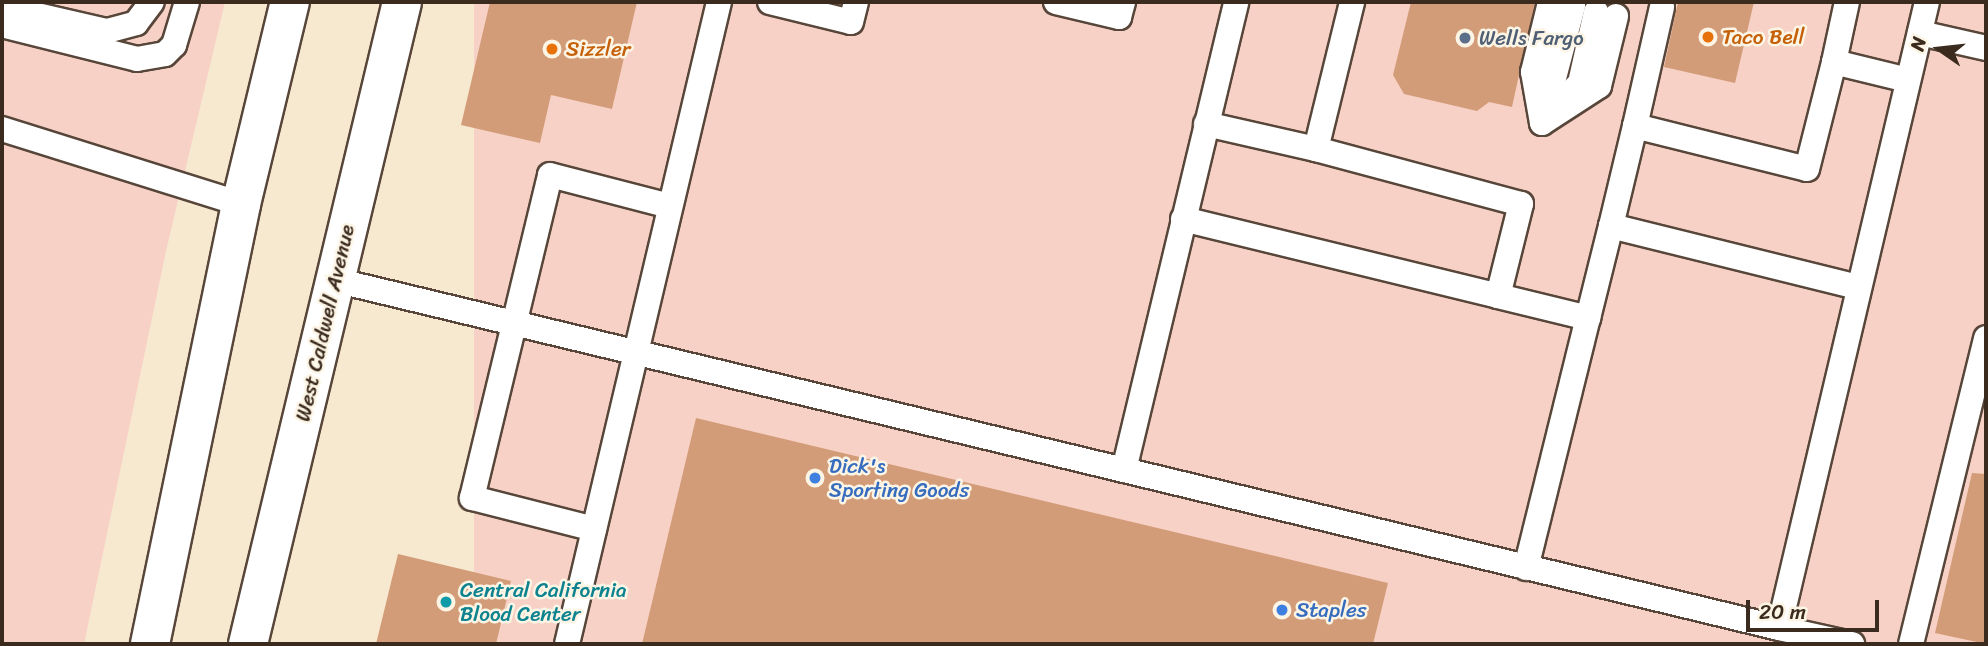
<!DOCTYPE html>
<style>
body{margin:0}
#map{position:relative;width:1988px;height:646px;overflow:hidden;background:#f7e8d0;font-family:Sriracha,sans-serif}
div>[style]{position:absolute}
.built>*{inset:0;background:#f7d1c6;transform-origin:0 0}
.building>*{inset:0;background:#d39c78}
.roads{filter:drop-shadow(2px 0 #574639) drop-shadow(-2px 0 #574639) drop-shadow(0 2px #574639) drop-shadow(0 -2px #574639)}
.service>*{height:24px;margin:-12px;padding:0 12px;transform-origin:12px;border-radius:12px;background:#fff}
.primary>*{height:38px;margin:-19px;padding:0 19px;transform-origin:19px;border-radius:19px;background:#fff}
.dots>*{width:19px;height:19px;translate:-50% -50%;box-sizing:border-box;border:4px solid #fcf5e5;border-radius:50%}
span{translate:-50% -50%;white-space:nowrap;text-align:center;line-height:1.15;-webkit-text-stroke:5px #fcf5e5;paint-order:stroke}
.food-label{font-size:21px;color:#c56008}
.left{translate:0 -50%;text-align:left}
.service-label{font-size:21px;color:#4e5e75}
.street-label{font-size:21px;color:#3b2a1e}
.shop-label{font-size:21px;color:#366cbe}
.culture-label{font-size:21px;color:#0d838f}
.frame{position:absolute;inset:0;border:4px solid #3b2a1e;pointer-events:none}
.north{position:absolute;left:1904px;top:14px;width:70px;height:70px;-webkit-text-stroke:5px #fcf5e5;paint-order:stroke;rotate:284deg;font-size:19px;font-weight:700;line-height:28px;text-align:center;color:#3b2a1e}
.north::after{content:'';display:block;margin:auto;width:24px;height:32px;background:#3b2a1e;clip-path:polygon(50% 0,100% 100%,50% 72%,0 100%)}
.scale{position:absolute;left:1746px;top:600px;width:133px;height:32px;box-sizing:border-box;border:4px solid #3b2a1e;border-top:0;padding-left:9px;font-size:21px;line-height:24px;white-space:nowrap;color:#3b2a1e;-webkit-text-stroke:5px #fcf5e5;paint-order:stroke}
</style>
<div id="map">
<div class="built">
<div style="clip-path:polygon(2px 2px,225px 2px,166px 251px,84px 644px,2px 644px)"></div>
<div style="left:474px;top:2px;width:1512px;height:660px"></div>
</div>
<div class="building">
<div style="clip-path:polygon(490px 2px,637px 2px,612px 109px,551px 95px,540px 143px,461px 125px)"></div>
<div style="clip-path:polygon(1411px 2px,1535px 2px,1512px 107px,1489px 102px,1477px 111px,1404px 94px,1393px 75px)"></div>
<div style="clip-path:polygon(1678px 2px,1754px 2px,1735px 83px,1664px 67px)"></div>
<div style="clip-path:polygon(696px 418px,1388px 583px,1373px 644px,642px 644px)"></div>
<div style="clip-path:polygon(1972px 473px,1986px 474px,1986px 644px,1935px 633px)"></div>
<div style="clip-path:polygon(398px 554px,511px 581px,496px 644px,376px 644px)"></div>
</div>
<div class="roads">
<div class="service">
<div style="left:770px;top:2px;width:83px;rotate:13.9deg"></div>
<div style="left:851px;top:22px;width:21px;rotate:-76deg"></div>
<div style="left:1056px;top:2px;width:65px;rotate:13.4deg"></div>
<div style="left:1119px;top:17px;width:16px;rotate:-75deg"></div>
<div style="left:2px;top:7px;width:108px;rotate:12.9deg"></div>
<div style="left:107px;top:31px;width:30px;rotate:-15deg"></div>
<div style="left:136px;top:23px;width:26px;rotate:-53deg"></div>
<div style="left:2px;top:25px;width:139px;rotate:14.1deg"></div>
<div style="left:137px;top:59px;width:28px;rotate:-10deg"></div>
<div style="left:165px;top:54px;width:13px;rotate:-45deg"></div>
<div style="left:174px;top:45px;width:45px;rotate:-73.2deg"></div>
<div style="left:1920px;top:33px;width:68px;rotate:12.8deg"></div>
<div style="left:1834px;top:62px;width:61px;rotate:-77.8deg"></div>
<div style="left:1561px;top:102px;width:27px;rotate:-45deg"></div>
<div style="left:1580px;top:83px;width:73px;rotate:-77.3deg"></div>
<div style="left:1544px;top:116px;width:114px;rotate:-75.2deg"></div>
<div style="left:1542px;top:123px;width:68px;rotate:-33deg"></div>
<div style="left:1599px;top:86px;width:72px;rotate:-76.3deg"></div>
<div style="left:1542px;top:123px;width:52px;rotate:-100deg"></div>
<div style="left:1533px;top:72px;width:72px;rotate:-76.3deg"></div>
<div style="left:1206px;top:124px;width:113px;rotate:12.8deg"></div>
<div style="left:1316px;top:149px;width:151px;rotate:-76.2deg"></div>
<div style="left:1635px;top:126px;width:122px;rotate:-77.2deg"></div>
<div style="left:2px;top:129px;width:250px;rotate:17.4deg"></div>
<div style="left:1183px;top:219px;width:324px;rotate:13.7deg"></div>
<div style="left:1498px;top:296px;width:95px;rotate:-76deg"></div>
<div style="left:1521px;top:204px;width:212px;rotate:-165deg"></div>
<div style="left:1611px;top:226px;width:103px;rotate:-76.5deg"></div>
<div style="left:1635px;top:126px;width:177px;rotate:14deg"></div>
<div style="left:1807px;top:169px;width:110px;rotate:-75.8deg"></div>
<div style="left:1834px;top:62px;width:76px;rotate:13.7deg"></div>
<div style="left:335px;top:280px;width:812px;rotate:13.54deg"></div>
<div style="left:1124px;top:470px;width:481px;rotate:-76.5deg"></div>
<div style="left:1498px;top:296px;width:93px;rotate:13.7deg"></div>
<div style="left:1588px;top:318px;width:95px;rotate:-76deg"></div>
<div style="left:1611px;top:226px;width:254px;rotate:13.9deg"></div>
<div style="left:1124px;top:470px;width:674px;rotate:13.56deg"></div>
<div style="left:1779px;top:628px;width:643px;rotate:-76.7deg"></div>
<div style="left:594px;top:529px;width:126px;rotate:-165.7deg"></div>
<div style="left:472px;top:498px;width:332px;rotate:-76.4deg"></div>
<div style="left:550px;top:175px;width:124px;rotate:14.5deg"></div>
<div style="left:1526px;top:568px;width:258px;rotate:-76.1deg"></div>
<div style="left:1779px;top:628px;width:75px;rotate:12.4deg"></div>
<div style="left:567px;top:644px;width:660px;rotate:-76.68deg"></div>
<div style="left:1911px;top:644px;width:315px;rotate:-76.2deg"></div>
</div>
<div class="primary">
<div style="left:150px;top:644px;width:449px;rotate:-78.3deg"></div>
<div style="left:241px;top:204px;width:208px;rotate:-76.4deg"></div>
<div style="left:248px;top:644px;width:660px;rotate:-76.51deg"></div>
</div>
</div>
<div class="dots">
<div style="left:1708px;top:37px;background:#e8710a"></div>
<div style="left:1465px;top:38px;background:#5c6f8a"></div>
<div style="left:552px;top:49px;background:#e8710a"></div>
<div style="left:815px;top:478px;background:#3f7fe0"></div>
<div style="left:446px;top:602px;background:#0f9aa8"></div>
<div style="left:1282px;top:610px;background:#3f7fe0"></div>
</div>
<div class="food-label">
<span class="left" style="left:1722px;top:37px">Taco Bell</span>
<span class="left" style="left:566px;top:49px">Sizzler</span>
</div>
<div class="service-label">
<span class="left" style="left:1479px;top:38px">Wells Fargo</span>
</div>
<div class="street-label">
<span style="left:325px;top:323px;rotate:-77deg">West Caldwell Avenue</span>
</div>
<div class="shop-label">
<span class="left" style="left:829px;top:478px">Dick's<br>Sporting Goods</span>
<span class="left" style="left:1296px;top:610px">Staples</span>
</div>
<div class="culture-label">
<span class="left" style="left:460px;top:602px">Central California<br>Blood Center</span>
</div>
<div class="frame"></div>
<div class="north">N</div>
<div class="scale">20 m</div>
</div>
